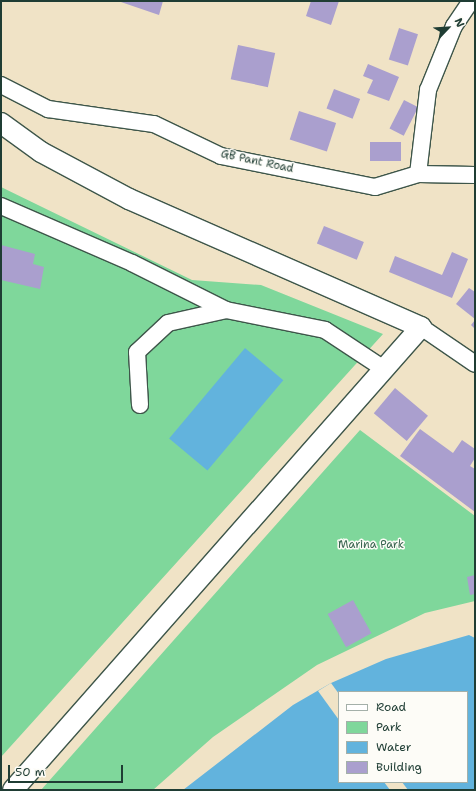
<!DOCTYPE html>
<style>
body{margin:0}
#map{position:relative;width:476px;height:791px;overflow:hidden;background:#f0e3c6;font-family:"Shantell Sans",sans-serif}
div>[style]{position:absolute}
.green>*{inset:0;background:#7fd79b}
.water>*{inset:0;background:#62b3dd;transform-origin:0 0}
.pier>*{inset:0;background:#f0e3c6}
.building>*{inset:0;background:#aa9fce;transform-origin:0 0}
.roads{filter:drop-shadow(1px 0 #3e564a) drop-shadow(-1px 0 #3e564a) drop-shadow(0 1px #3e564a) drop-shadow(0 -1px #3e564a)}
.minor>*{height:16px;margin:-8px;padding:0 8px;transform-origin:8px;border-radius:8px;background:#fff}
.major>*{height:20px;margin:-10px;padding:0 10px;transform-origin:10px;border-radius:10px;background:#fff}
span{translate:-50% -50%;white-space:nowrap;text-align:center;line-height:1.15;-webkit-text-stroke:3px #fdfcf7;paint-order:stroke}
.street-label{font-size:11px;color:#1f3d34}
.park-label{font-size:11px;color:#37644e}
.frame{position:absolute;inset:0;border:2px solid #1f3d34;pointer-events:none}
.legend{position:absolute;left:338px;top:691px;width:130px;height:92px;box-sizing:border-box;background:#fdfcf7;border:1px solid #a4b0a9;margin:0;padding:5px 7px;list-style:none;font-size:12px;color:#1f3d34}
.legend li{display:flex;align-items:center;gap:8px;height:20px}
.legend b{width:20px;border:1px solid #a4b0a9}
.north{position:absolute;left:428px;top:8px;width:40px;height:40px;-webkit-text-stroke:3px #fdfcf7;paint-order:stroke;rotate:65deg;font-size:11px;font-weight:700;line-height:16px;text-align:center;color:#1f3d34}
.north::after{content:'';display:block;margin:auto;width:14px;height:18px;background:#1f3d34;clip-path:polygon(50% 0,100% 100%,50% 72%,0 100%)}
.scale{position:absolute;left:8px;top:765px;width:115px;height:18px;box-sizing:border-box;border:2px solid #1f3d34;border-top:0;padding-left:5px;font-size:12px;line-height:14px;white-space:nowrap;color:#1f3d34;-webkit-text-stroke:3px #fdfcf7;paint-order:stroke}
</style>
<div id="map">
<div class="green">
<div style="clip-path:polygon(1px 187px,192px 280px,261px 285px,383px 334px,1px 757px)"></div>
<div style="clip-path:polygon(360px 430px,475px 516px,475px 601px,425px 613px,317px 665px,213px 737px,153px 790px,41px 790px)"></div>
</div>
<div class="water">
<div style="left:245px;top:348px;width:50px;height:118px;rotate:40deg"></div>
<div style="clip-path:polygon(evenodd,469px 635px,475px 638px,475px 790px,183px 790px,293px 705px,331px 683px,386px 659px,469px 635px,339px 692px,467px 692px,467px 782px,339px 782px,339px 692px)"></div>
</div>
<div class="pier">
<div style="clip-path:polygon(331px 683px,339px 694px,339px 720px,318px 691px)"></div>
<div style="clip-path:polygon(384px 782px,402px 782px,408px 790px,390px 790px)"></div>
</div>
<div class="building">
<div style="clip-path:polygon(118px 1px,163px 1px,159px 15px)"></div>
<div style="clip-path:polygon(311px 1px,339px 1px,331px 25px,306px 16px)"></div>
<div style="left:399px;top:28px;width:20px;height:33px;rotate:18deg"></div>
<div style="left:238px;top:45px;width:38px;height:35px;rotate:12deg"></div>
<div style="clip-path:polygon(368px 64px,399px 77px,389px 101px,367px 93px,373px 80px,363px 76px)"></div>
<div style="left:334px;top:89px;width:28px;height:21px;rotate:21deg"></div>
<div style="left:404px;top:100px;width:16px;height:32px;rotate:27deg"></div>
<div style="left:299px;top:111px;width:39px;height:30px;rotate:18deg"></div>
<div style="left:370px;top:142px;width:31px;height:19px"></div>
<div style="left:324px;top:226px;width:43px;height:19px;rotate:22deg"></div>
<div style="clip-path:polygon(1px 245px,35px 254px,33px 264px,44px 267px,40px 289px,1px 280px)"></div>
<div style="clip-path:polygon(452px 252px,468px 259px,452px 298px,389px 272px,395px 256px,442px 275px)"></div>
<div style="clip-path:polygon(469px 288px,475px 292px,475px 319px,456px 304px)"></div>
<div style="clip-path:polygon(475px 320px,475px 329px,471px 325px)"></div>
<div style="left:395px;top:388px;width:43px;height:33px;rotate:40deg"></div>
<div style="clip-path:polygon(420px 429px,453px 453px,462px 440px,475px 449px,475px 458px,470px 466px,475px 469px,475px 512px,400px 456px)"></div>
<div style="clip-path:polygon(475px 575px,475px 594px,470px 595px,467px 577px)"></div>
<div style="left:353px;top:600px;width:38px;height:29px;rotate:61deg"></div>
</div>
<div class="roads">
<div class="minor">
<div style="left:1px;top:85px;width:53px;rotate:27.1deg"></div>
<div style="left:48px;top:109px;width:107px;rotate:8.1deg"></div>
<div style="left:154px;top:124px;width:74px;rotate:25.5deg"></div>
<div style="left:221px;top:156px;width:157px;rotate:11.4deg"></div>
<div style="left:375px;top:187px;width:45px;rotate:-16.8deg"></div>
<div style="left:418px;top:174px;width:57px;rotate:1deg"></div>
<div style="left:418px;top:174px;width:85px;rotate:-83.2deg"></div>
<div style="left:428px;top:90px;width:69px;rotate:-67.9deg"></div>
<div style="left:454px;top:26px;width:29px;rotate:-56deg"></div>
<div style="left:470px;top:2px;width:3px;rotate:-18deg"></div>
<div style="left:1px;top:206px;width:143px;rotate:23.5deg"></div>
<div style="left:132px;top:263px;width:105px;rotate:26.6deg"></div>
<div style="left:226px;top:310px;width:101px;rotate:11.4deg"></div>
<div style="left:325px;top:330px;width:71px;rotate:33.5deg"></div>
<div style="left:421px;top:327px;width:65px;rotate:34.4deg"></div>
<div style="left:140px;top:405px;width:53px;rotate:-93.2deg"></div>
<div style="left:137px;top:352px;width:42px;rotate:-43.1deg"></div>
<div style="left:168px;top:323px;width:59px;rotate:-12.6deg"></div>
</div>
<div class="major">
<div style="left:1px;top:123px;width:49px;rotate:35.9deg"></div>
<div style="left:41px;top:152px;width:100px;rotate:28.1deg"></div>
<div style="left:129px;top:199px;width:319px;rotate:23.7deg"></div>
<div style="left:421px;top:327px;width:617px;rotate:131.39deg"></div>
</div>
</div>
<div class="street-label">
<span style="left:257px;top:162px;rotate:12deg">GB Pant Road</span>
</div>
<div class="park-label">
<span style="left:371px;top:545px">Marina Park</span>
</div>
<div class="frame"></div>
<ul class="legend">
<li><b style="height:5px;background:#fff"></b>Road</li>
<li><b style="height:11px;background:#7fd79b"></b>Park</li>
<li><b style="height:11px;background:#62b3dd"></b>Water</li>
<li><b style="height:11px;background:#aa9fce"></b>Building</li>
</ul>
<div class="north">N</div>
<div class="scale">50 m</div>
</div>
